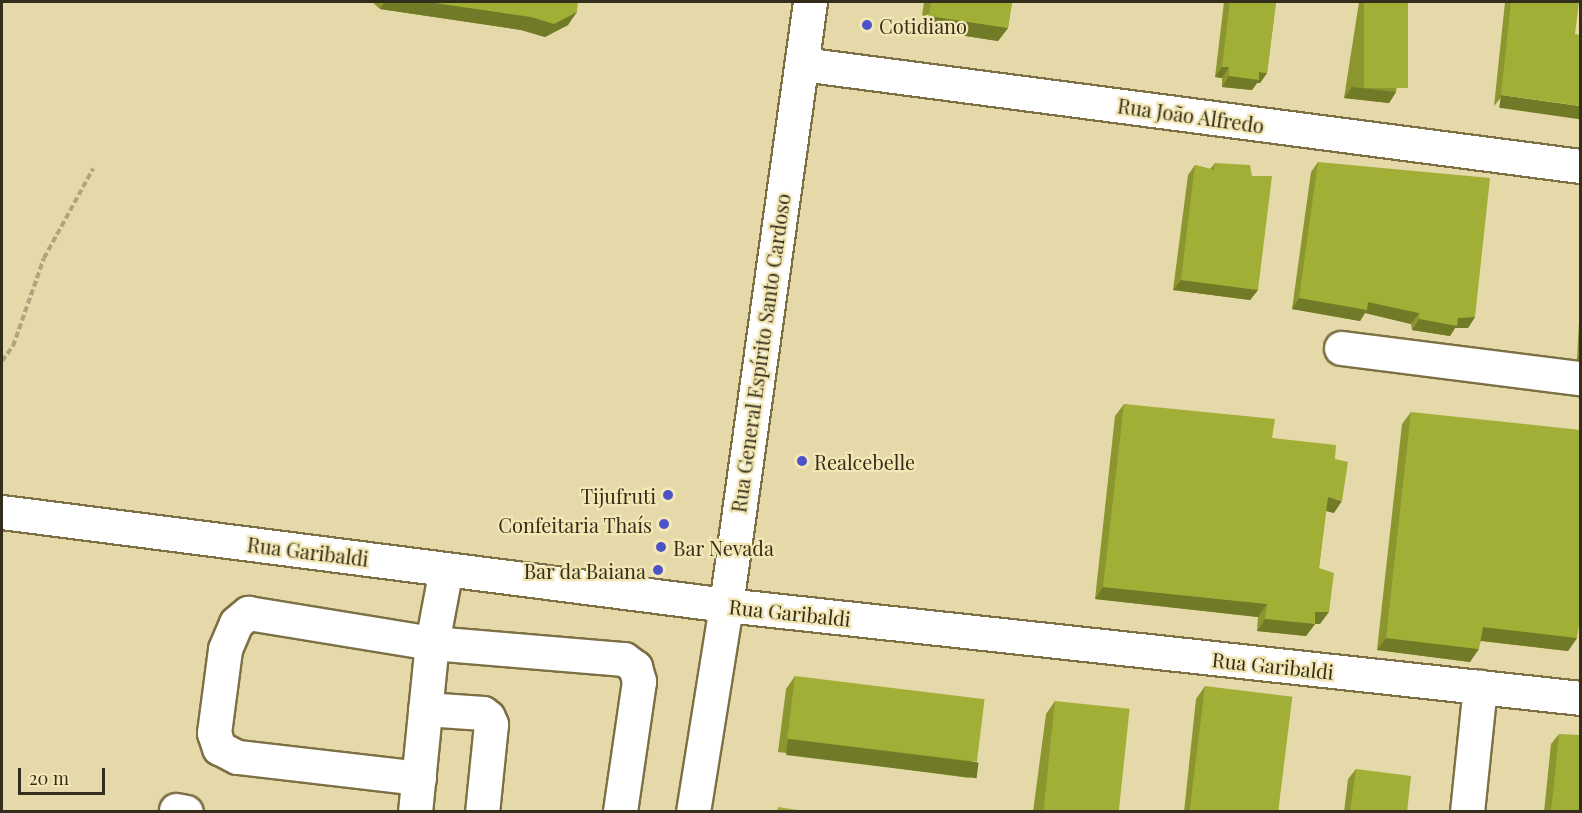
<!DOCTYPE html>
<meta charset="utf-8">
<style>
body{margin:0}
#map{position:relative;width:1582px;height:813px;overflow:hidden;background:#e6d9a9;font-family:"Playfair Display",serif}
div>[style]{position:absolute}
.path>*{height:4px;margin-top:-2px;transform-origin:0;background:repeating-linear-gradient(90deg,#aea47d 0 6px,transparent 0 9px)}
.roads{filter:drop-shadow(2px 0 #7c7044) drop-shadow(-2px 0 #7c7044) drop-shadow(0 2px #7c7044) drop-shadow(0 -2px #7c7044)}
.minor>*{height:33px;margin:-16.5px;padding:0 16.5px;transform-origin:16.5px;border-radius:16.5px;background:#fff}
.wall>*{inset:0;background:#8b962f}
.shaded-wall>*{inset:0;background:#717a26;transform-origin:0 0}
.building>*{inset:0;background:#a2af37;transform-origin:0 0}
.dots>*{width:16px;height:16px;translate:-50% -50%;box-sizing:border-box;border:3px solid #f3e7b6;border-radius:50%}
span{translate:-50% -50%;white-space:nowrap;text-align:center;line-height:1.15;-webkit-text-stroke:4.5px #f3e7b6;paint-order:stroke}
.poi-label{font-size:20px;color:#332e1b}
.left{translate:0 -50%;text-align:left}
.right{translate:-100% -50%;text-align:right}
.street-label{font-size:20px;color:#332e1b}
.frame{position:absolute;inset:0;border:3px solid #332e1b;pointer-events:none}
.scale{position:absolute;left:18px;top:768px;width:87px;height:27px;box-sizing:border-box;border:3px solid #332e1b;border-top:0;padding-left:8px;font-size:18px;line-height:21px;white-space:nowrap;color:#332e1b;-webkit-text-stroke:4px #f3e7b6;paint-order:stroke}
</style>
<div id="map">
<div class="path">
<div style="left:2px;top:361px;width:19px;rotate:-54deg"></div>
<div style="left:13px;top:346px;width:93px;rotate:-70.6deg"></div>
<div style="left:44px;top:258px;width:102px;rotate:-61.2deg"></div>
</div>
<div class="roads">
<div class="minor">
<div style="left:802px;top:64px;width:785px;rotate:7.47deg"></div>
<div style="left:1341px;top:348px;width:241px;rotate:7.2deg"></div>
<div style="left:2px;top:512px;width:730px;rotate:7.32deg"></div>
<div style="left:726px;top:605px;width:859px;rotate:6.21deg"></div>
<div style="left:425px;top:709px;width:58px;rotate:3.9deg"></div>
<div style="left:483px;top:713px;width:6px;rotate:39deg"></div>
<div style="left:488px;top:717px;width:8px;rotate:67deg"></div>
<div style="left:491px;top:724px;width:88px;rotate:95.8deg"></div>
<div style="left:419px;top:778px;width:183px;rotate:-173.4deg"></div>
<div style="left:237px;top:757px;width:20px;rotate:-153deg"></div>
<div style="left:219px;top:748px;width:16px;rotate:-108deg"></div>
<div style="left:214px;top:733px;width:85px;rotate:-82.5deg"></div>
<div style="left:225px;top:649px;width:28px;rotate:-67deg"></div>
<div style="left:236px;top:623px;width:16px;rotate:-40deg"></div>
<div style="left:248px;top:613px;width:186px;rotate:9.3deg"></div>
<div style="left:432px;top:643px;width:193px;rotate:4.8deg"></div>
<div style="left:624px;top:659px;width:14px;rotate:36deg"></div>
<div style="left:635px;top:667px;width:15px;rotate:74deg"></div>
<div style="left:639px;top:681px;width:132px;rotate:98.3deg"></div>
<div style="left:176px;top:810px;width:10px;rotate:11deg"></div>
<div style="left:415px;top:812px;width:170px;rotate:-84.3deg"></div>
<div style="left:432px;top:643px;width:75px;rotate:-79.3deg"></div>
<div style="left:693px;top:812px;width:210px;rotate:-80.9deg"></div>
<div style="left:726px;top:605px;width:609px;rotate:-82.07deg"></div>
<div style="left:1467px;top:812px;width:126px;rotate:-84.1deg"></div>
</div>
</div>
<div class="wall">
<div style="clip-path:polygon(372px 2px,578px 2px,568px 25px,545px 37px,521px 30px,380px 9px)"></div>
<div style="clip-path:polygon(924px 2px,1012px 2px,1008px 28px,998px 41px,920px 29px)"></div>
<div style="clip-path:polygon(1224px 2px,1276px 2px,1267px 73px,1260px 83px,1257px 83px,1252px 90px,1222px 87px,1222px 78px,1215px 77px)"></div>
<div style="clip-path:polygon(1359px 2px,1408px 2px,1396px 92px,1389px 103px,1344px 98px)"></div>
<div style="clip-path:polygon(1505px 2px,1579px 2px,1494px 106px)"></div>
<div style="clip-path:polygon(1318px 162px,1475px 317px,1468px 328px,1455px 328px,1450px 336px,1412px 330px,1411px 324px,1365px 313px,1360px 321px,1292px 309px,1311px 172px)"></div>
<div style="clip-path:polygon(1215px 163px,1258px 290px,1250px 300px,1173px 290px,1188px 175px,1195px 165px,1210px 169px)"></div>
<div style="clip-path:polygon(1581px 320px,1581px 360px,1577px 359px,1579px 322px)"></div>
<div style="clip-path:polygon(1124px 404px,1272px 438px,1335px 459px,1334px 513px,1326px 511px,1319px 568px,1320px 624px,1315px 624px,1306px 636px,1257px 631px,1258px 617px,1095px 599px,1115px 416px)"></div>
<div style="clip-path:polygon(1411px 412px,1577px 638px,1568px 651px,1481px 641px,1470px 662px,1377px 650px,1402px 424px)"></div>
<div style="clip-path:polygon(795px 676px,978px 764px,969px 778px,778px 752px,786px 689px)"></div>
<div style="clip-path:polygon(1205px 686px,1280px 812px,1184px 812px,1196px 699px)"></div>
<div style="clip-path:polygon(1055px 701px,1120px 812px,1033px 812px,1046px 714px)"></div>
<div style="clip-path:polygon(1559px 734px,1581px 812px,1544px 812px,1551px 744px)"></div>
<div style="clip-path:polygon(1356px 769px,1407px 812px,1344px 812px,1348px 779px)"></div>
</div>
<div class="shaded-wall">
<div style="clip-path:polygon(385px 2px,428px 2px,577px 12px,568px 25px,545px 37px,521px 30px,380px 9px)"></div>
<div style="clip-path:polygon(929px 16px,1008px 28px,998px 41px,920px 29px)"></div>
<div style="clip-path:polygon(1222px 67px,1229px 67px,1222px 78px,1215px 77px)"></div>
<div style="clip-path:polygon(1259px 72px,1267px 73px,1260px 83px,1257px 83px,1252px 90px,1222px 87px,1229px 76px)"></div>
<div style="clip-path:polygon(1352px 87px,1396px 92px,1389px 103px,1344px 98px)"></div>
<div style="left:1501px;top:95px;width:81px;height:13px;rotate:8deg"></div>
<div style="clip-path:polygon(1181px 280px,1258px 290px,1250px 300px,1173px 290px)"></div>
<div style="clip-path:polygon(1299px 298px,1368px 302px,1419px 313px,1411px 324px,1365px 313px,1360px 321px,1292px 309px)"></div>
<div style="clip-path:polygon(1475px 317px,1468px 328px,1455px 328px,1450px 336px,1412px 330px,1419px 319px)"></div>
<div style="clip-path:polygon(1581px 354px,1581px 360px,1577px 359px)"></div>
<div style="clip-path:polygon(1328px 497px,1342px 501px,1334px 513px,1319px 509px)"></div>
<div style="clip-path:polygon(1103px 587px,1267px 604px,1258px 617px,1095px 599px)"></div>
<div style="clip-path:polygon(1315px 612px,1329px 612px,1320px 624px,1315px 624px,1306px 636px,1257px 631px,1265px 619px)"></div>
<div style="clip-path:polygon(1483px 627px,1577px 638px,1568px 651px,1474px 640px)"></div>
<div style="clip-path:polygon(1386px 638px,1479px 649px,1470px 662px,1377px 650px)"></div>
<div style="left:788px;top:739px;width:192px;height:16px;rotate:7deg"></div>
</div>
<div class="building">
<div style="clip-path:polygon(428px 2px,578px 2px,577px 12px,554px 24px,531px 17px)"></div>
<div style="clip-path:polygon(931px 2px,1012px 2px,1008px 28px,929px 16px)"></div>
<div style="clip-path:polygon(1230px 2px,1276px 2px,1267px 73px,1259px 72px,1259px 80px,1229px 76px,1229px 67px,1222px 67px)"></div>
<div style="left:1364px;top:2px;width:44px;height:86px"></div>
<div style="clip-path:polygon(1511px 2px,1579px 2px,1575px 34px,1581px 35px,1581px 106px,1501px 95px)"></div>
<div style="clip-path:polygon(1318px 162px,1490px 178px,1475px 317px,1458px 318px,1457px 326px,1419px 319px,1419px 313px,1368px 302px,1367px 310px,1299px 298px)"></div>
<div style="clip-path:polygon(1215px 163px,1250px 165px,1252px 176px,1272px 176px,1258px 290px,1181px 280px,1195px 165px,1214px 170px)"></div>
<div style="clip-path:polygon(1124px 404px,1275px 419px,1272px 438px,1336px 445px,1335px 459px,1348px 462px,1342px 501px,1328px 497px,1319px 568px,1334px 573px,1329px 612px,1315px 612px,1315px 624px,1265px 619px,1267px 604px,1103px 587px)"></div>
<div style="clip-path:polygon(1411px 412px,1581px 430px,1581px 614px,1577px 638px,1483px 627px,1479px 649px,1386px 638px)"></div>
<div style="left:795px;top:676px;width:191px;height:63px;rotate:7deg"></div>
<div style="left:1205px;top:686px;width:88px;height:127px;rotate:7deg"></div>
<div style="left:1055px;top:701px;width:75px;height:112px;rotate:6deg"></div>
<div style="clip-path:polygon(1559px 734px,1581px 735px,1581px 812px,1551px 812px)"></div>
<div style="clip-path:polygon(1356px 769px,1411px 776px,1407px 812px,1350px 812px)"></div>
<div style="clip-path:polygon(778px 807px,810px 812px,777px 812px)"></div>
</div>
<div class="dots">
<div style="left:867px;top:25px;background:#4c53c9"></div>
<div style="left:802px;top:461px;background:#4c53c9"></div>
<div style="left:668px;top:495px;background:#4c53c9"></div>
<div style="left:664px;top:524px;background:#4c53c9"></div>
<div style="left:661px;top:547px;background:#4c53c9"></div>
<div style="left:658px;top:570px;background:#4c53c9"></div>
</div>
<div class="poi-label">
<span class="left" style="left:879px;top:25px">Cotidiano</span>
<span class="left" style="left:814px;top:461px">Realcebelle</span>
<span class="right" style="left:656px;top:495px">Tijufruti</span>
<span class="right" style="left:652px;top:524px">Confeitaria Thaís</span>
<span class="left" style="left:673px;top:547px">Bar Nevada</span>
<span class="right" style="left:646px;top:570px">Bar da Baiana</span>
</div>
<div class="street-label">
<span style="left:1191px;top:115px;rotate:8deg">Rua João Alfredo</span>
<span style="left:760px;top:353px;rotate:-82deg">Rua General Espírito Santo Cardoso</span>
<span style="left:308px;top:551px;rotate:7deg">Rua Garibaldi</span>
<span style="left:790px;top:612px;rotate:6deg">Rua Garibaldi</span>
<span style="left:1273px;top:665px;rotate:6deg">Rua Garibaldi</span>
</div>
<div class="frame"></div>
<div class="scale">20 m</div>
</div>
